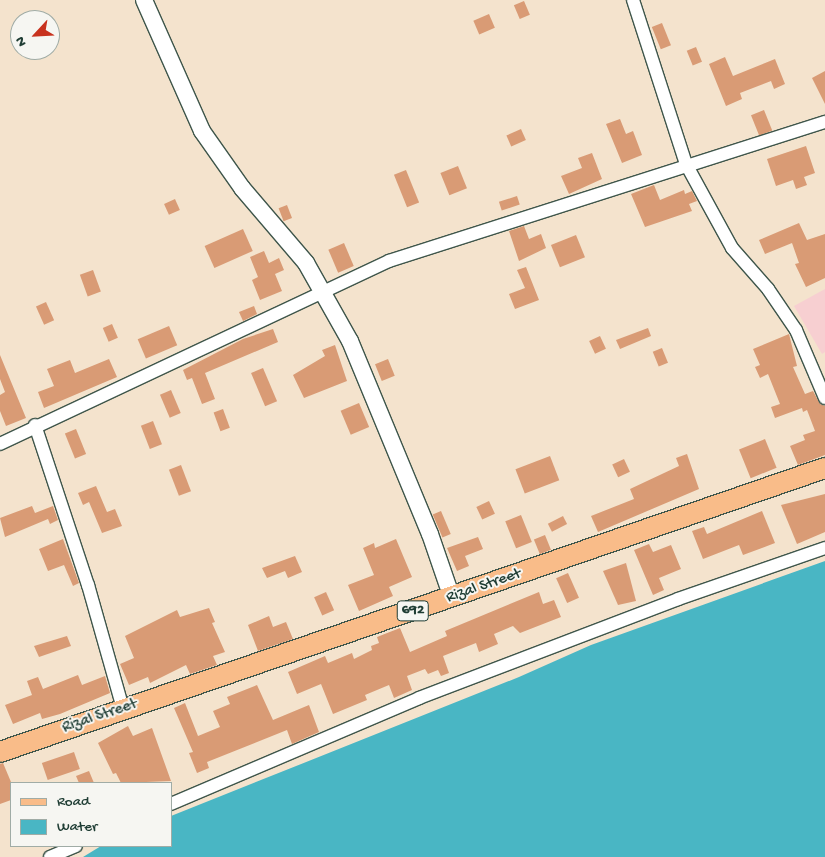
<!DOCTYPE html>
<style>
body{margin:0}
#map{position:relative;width:825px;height:857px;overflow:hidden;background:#f4e3cd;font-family:"Gochi Hand",sans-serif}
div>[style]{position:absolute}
.built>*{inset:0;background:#f7cfd1}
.water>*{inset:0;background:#49b6c4}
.building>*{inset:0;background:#d99b75;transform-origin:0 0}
.roads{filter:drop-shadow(1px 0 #3f564b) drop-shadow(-1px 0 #3f564b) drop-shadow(0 1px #3f564b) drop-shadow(0 -1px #3f564b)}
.minor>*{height:12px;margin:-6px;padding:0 6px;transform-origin:6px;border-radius:6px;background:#fff}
.tertiary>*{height:16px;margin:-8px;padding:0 8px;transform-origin:8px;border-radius:8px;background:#fff}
.primary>*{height:20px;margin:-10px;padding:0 10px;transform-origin:10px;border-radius:10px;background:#f9bc89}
span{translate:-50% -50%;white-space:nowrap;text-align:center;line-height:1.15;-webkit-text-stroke:4px #f6f6f2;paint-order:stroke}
.shield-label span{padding:1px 4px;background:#f6f6f2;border:1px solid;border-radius:4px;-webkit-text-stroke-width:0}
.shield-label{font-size:15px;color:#1f3d34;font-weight:700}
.street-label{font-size:16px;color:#1f3d34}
.legend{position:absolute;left:10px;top:782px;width:162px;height:65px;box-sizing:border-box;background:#f6f6f2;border:1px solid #a0aca6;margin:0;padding:6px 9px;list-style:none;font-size:15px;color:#1f3d34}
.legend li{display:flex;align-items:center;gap:10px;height:25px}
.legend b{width:25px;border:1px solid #a0aca6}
.north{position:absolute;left:10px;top:10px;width:50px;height:50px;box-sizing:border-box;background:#f6f6f2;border:1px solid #a0aca6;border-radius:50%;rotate:245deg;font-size:14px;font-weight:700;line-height:20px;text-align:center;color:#1f3d34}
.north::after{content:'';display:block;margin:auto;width:18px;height:22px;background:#c8321e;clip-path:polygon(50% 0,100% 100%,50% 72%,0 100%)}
</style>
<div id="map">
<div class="built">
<div style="clip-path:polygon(825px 289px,825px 352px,822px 354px,794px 306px)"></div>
</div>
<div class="water">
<div style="clip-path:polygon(825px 561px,825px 857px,83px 857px,101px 846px,171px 846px,171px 816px,519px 677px,591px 645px)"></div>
</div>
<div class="building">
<div style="left:524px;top:1px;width:15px;height:11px;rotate:67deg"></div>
<div style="left:489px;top:14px;width:15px;height:17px;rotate:67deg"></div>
<div style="left:662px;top:23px;width:24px;height:11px;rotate:68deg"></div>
<div style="left:696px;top:47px;width:16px;height:10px;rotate:68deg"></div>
<div style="clip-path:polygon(725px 57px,733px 76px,775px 59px,785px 84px,774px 89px,771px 81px,740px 93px,742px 99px,726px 106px,709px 64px)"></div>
<div style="clip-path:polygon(825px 71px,825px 104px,812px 78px)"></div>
<div style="left:764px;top:110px;width:22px;height:14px;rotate:68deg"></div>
<div style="clip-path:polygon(620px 119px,626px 134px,633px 131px,642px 155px,622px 163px,606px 124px)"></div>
<div style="left:521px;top:129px;width:12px;height:16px;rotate:66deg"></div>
<div style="clip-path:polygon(806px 146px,815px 173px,804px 177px,807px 185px,796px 189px,793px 180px,776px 186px,767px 159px)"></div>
<div style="clip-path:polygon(592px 153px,602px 179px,569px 194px,561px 176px,582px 168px,578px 158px)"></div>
<div style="left:458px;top:166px;width:24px;height:19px;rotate:68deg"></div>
<div style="left:406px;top:170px;width:35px;height:13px;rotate:68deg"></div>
<div style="clip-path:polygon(654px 185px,660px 200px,684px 190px,685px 194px,692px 191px,697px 201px,689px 204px,692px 211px,645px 227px,631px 194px)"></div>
<div style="left:517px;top:196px;width:9px;height:19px;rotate:72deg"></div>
<div style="left:175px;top:199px;width:12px;height:12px;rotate:66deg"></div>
<div style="left:287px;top:205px;width:14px;height:9px;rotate:69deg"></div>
<div style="clip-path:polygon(799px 223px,807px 240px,825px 234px,825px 278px,806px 287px,795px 264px,799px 263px,792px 243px,765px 254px,759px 240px)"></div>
<div style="clip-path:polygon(524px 226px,529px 239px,541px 234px,546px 248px,519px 261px,509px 231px)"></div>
<div style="left:243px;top:229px;width:24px;height:42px;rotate:66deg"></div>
<div style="left:576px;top:235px;width:24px;height:27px;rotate:68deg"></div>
<div style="left:344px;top:243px;width:25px;height:17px;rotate:67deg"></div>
<div style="clip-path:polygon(264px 251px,269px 263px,279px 258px,284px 270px,275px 274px,282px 291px,260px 300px,252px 280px,258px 277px,250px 257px)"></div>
<div style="clip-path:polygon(526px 267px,539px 300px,515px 309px,509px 294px,525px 288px,517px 270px)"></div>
<div style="left:93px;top:270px;width:23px;height:14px;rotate:70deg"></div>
<div style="left:46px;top:302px;width:20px;height:11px;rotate:66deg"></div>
<div style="clip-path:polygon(254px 306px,257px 314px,243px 321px,239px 312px)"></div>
<div style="left:112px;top:324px;width:15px;height:10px;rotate:67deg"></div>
<div style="left:169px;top:326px;width:21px;height:34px;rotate:67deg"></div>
<div style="clip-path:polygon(648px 328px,651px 336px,620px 349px,616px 340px)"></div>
<div style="clip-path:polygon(273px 329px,278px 342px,205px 373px,215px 399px,202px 404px,192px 378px,187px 380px,183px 370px,243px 339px)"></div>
<div style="clip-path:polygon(789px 334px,797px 366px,793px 367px,805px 394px,813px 391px,820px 404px,825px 406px,825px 455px,798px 465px,790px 446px,805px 440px,803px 435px,815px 431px,807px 410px,803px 412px,802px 408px,775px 418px,771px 407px,780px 404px,768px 374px,760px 378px,755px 367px,760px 365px,753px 349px)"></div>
<div style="left:600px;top:336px;width:14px;height:12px;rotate:65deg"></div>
<div style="clip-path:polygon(335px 345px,347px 381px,304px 398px,293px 375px,325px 356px,322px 350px)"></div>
<div style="left:662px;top:348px;width:16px;height:10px;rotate:68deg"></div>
<div style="clip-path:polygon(0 355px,26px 418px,6px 426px,0 411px,0 395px,5px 392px,0 379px)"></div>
<div style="clip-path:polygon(109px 359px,117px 377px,44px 408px,38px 392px,54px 386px,47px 369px,70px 360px,75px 373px)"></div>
<div style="left:388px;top:359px;width:18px;height:14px;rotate:68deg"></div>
<div style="left:263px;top:368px;width:36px;height:13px;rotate:67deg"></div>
<div style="left:171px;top:390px;width:25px;height:12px;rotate:67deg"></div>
<div style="left:359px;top:403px;width:26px;height:20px;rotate:67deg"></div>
<div style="left:223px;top:409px;width:20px;height:10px;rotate:70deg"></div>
<div style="left:153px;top:421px;width:25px;height:13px;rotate:69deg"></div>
<div style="left:76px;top:429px;width:27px;height:12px;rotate:68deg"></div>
<div style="left:765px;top:439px;width:31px;height:28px;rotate:68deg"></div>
<div style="clip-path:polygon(687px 454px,699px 489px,598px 532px,591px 516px,634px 499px,630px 489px,679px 466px,676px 458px)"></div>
<div style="left:550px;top:456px;width:26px;height:37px;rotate:69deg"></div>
<div style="left:624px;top:459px;width:14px;height:13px;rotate:65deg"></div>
<div style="left:181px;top:465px;width:28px;height:13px;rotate:69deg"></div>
<div style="clip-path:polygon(96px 486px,107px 512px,115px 509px,122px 526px,102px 533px,89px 502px,83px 505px,78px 493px)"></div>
<div style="clip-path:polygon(825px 494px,825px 532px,797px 544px,781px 505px)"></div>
<div style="left:489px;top:501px;width:14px;height:14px;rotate:65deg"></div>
<div style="clip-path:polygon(32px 506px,35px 513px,53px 506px,58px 520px,50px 524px,48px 519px,5px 537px,0 518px)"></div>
<div style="left:441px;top:511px;width:25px;height:9px;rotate:67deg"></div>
<div style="clip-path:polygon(762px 511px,775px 543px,743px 555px,739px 545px,703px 559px,692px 531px,704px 527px,707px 534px)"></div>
<div style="left:521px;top:515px;width:29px;height:17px;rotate:68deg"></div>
<div style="left:563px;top:516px;width:9px;height:17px;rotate:63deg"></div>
<div style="left:545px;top:535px;width:16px;height:12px;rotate:68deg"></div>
<div style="clip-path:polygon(478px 537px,483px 549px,465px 556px,469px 566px,457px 571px,447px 548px)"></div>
<div style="clip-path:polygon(63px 539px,79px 583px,73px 586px,64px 565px,48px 571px,39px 549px)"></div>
<div style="clip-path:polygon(396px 539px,412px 577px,389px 587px,393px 596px,359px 611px,348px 585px,374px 575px,363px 548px,374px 543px,375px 548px)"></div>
<div style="clip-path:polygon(649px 544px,653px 552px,671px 545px,681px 569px,659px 578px,664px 590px,653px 595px,634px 550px)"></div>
<div style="clip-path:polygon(295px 556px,302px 572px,288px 578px,285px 571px,267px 578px,262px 568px)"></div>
<div style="clip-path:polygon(626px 563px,636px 601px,618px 605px,603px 571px)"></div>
<div style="left:568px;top:573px;width:27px;height:13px;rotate:66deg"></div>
<div style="left:326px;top:592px;width:20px;height:13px;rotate:66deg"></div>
<div style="clip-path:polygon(539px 592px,543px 604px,554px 600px,561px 617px,520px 633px,513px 626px,494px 634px,498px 644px,479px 652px,476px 643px,443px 656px,449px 673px,441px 676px,438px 670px,428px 674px,425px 669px,407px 676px,412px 690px,394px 698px,389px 685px,365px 695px,367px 700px,333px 714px,321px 684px,297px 694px,288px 672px,325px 656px,328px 663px,352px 653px,354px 659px,372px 650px,371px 646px,379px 643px,377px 637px,400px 628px,410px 652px,447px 636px,445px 631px)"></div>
<div style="clip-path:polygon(209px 608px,215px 622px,212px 623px,225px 652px,213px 656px,217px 665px,190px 674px,186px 665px,150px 683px,148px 677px,129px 685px,120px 664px,134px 658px,125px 636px,177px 610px,180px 617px)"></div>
<div style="clip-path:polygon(269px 616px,273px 627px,286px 622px,293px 639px,258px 651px,248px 625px)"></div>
<div style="clip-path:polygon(67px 636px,71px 646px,39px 657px,34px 646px)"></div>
<div style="clip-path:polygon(78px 675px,82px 685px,105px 676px,110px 693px,60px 714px,42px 719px,40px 713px,13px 724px,5px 705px,32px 695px,27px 681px,38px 677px,43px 689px)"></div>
<div style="clip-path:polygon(257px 685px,273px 720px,309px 705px,319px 732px,292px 744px,287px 730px,207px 762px,209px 768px,197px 773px,189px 753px,193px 752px,174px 708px,185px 703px,198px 736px,220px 727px,213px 711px,230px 704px,227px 697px)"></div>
<div style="clip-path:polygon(128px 726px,133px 736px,152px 728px,171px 781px,121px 783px,116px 773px,113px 774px,98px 743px)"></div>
<div style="left:74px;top:752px;width:18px;height:34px;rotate:71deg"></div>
<div style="clip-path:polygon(3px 763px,11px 782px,11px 800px,0 804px,0 764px)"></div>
<div style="clip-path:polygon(89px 771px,94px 783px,79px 783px,76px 776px)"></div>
</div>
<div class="roads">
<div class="minor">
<div style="left:633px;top:0;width:172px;rotate:72.1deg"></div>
<div style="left:686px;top:164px;width:96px;rotate:61.3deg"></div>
<div style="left:732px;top:248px;width:55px;rotate:48.7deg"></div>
<div style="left:768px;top:289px;width:50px;rotate:55.7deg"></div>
<div style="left:796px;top:330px;width:74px;rotate:66.9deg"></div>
<div style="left:35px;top:425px;width:169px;rotate:71.7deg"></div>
<div style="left:88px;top:585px;width:129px;rotate:74.2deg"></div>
<div style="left:0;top:444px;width:430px;rotate:-25.2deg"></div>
<div style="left:389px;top:261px;width:458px;rotate:-17.7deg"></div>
<div style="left:171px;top:804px;width:270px;rotate:-23.1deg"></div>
<div style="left:419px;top:698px;width:277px;rotate:-20.9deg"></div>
<div style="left:678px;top:599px;width:156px;rotate:-19.1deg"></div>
<div style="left:50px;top:857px;width:28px;rotate:-23deg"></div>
</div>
<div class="tertiary">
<div style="left:144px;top:0;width:143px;rotate:66.1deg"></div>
<div style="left:202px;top:131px;width:70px;rotate:54.9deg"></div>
<div style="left:242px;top:188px;width:99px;rotate:49.5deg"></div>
<div style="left:306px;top:263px;width:90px;rotate:60.6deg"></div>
<div style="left:350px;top:341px;width:209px;rotate:67.5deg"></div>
<div style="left:430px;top:534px;width:68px;rotate:71deg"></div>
</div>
<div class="primary">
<div style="left:0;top:752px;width:873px;rotate:-19deg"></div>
</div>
</div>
<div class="shield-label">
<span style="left:413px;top:611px">692</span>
</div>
<div class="street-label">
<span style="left:484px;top:587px;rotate:-19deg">Rizal Street</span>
<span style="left:100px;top:717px;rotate:-19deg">Rizal Street</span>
</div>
<ul class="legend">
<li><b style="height:6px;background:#f9bc89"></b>Road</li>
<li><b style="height:14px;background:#49b6c4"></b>Water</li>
</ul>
<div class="north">N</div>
</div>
